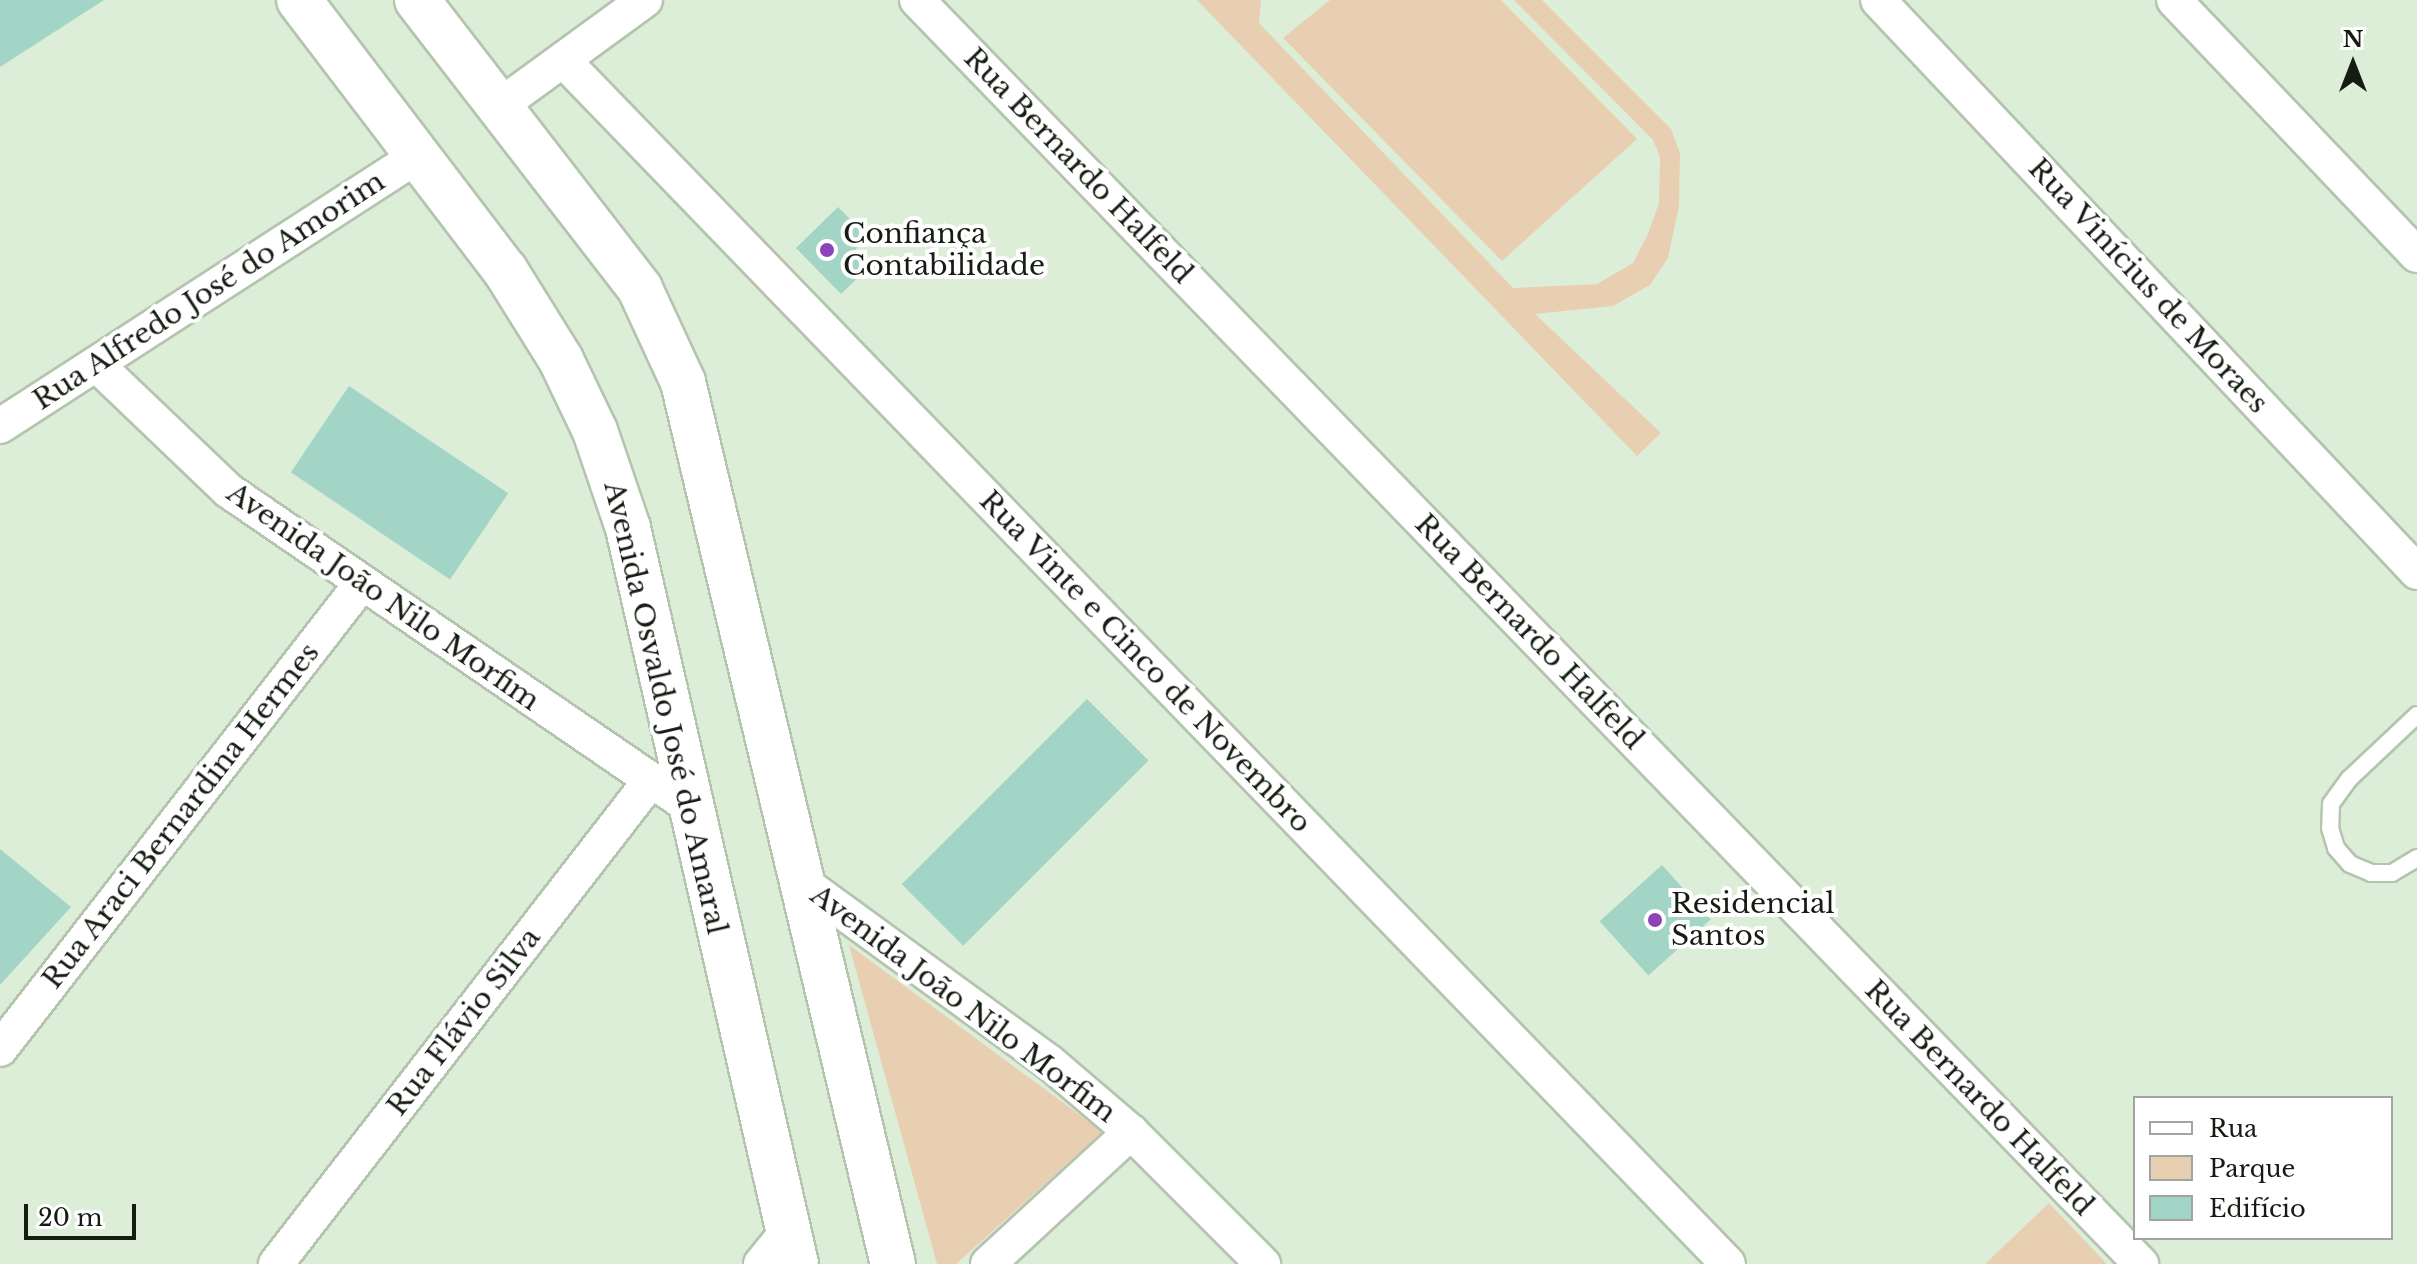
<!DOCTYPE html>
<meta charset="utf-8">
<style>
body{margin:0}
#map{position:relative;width:2417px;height:1264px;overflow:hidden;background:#ddeed8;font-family:"Libre Baskerville",serif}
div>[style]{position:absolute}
.green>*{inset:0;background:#e9cfb2}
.building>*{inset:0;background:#a2d5c5;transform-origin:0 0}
.roads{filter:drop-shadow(2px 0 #b4c4af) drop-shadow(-2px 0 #b4c4af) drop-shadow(0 2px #b4c4af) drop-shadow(0 -2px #b4c4af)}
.service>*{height:16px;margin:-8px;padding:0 8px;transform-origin:8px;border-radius:8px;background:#fff}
.minor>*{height:34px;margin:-17px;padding:0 17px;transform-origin:17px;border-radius:17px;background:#fff}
.secondary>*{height:44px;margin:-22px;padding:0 22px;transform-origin:22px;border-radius:22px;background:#fff}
.dots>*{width:22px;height:22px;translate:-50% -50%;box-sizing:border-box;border:4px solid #fff;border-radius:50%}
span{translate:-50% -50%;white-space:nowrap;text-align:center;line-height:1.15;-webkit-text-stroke:8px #fff;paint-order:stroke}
.street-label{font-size:28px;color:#161c14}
.poi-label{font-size:28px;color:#161c14}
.left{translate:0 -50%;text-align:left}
.legend{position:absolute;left:2133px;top:1096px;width:260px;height:144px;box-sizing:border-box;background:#fff;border:2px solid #a2a4a1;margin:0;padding:10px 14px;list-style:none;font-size:24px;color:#161c14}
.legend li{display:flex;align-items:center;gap:16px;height:40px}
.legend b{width:40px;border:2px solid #a2a4a1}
.north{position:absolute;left:2313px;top:24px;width:80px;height:80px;-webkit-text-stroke:6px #fff;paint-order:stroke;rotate:0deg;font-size:22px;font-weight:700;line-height:32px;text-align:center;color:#161c14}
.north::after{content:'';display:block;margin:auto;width:28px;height:36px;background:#161c14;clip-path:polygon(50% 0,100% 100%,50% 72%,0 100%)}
.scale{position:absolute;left:24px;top:1204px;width:112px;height:36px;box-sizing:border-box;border:4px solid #161c14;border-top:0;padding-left:10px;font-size:24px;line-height:28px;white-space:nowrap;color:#161c14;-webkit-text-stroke:6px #fff;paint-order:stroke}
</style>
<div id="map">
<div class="green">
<div style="clip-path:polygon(1197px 0,1261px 0,1259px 23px,1513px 288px,1597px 284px,1633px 263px,1648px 234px,1659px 203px,1660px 157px,1653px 140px,1514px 0,1542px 0,1671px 129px,1680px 153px,1679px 206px,1668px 258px,1650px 285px,1613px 306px,1535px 314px,1661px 433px,1637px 456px)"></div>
<div style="clip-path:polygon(1330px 0,1501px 0,1637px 139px,1502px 261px,1283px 38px)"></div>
<div style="clip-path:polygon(849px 945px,1103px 1132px,956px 1264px,937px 1264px)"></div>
<div style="clip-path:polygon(2049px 1203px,2107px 1264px,1985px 1264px)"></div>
</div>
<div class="building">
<div style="clip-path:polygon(0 0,104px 0,0 67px)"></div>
<div style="clip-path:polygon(838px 207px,868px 237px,853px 252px,868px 268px,841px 294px,796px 248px)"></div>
<div style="left:349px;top:386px;width:192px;height:104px;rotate:34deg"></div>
<div style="left:1087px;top:699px;width:87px;height:262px;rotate:45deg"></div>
<div style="clip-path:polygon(0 849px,71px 907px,0 985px)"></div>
<div style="left:1662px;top:865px;width:73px;height:84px;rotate:48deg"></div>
</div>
<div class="roads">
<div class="service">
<div style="left:2417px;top:715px;width:93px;rotate:136.7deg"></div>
<div style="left:2349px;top:779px;width:31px;rotate:126deg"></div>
<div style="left:2331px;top:804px;width:24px;rotate:92deg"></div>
<div style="left:2330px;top:828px;width:21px;rotate:73deg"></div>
<div style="left:2336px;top:848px;width:21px;rotate:49deg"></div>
<div style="left:2350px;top:864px;width:23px;rotate:23deg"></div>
<div style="left:2371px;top:873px;width:21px"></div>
<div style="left:2392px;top:873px;width:29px;rotate:-31deg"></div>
</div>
<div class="minor">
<div style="left:917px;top:0;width:1760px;rotate:45.92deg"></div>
<div style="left:1878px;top:0;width:786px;rotate:46.7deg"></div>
<div style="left:2174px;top:0;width:352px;rotate:46.4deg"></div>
<div style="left:563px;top:60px;width:1675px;rotate:45.94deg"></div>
<div style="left:498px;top:107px;width:182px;rotate:-36.1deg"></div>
<div style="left:96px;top:364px;width:184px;rotate:43.7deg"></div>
<div style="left:229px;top:491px;width:558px;rotate:34.4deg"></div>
<div style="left:0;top:426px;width:497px;rotate:-32.9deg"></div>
<div style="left:798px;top:879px;width:311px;rotate:36.1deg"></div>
<div style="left:1049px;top:1062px;width:108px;rotate:40.5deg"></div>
<div style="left:1131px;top:1132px;width:187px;rotate:45deg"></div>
<div style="left:0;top:1049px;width:590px;rotate:-52.16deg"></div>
<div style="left:276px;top:1264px;width:612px;rotate:-52.23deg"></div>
<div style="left:761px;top:1264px;width:41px;rotate:-50.9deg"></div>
<div style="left:988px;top:1264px;width:195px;rotate:-42.7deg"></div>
</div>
<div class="secondary">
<div style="left:299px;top:0;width:340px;rotate:52.7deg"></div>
<div style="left:505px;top:270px;width:106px;rotate:58.1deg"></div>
<div style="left:561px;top:360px;width:79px;rotate:64.4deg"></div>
<div style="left:595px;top:431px;width:102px;rotate:71.2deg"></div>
<div style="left:628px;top:528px;width:755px;rotate:77.14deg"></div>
<div style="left:417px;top:0;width:365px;rotate:52.3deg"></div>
<div style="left:640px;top:289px;width:102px;rotate:65.2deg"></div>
<div style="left:683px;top:382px;width:907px;rotate:76.61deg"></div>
</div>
</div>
<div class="dots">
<div style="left:827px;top:250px;background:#8c44b7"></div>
<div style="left:1655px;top:920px;background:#8c44b7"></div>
</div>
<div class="street-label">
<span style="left:1078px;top:166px;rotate:46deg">Rua Bernardo Halfeld</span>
<span style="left:2148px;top:286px;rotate:47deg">Rua Vinícius de Moraes</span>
<span style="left:209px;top:291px;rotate:-33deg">Rua Alfredo José do Amorim</span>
<span style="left:383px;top:597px;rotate:35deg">Avenida João Nilo Morfim</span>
<span style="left:1529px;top:632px;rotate:46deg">Rua Bernardo Halfeld</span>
<span style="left:1145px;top:662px;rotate:46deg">Rua Vinte e Cinco de Novembro</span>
<span style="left:665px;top:708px;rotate:77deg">Avenida Osvaldo José do Amaral</span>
<span style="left:181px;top:816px;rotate:-52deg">Rua Araci Bernardina Hermes</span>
<span style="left:963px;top:1004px;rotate:37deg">Avenida João Nilo Morfim</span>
<span style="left:464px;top:1022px;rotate:-52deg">Rua Flávio Silva</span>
<span style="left:1979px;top:1098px;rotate:46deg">Rua Bernardo Halfeld</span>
</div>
<div class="poi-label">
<span class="left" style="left:843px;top:250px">Confiança<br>Contabilidade</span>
<span class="left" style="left:1671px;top:920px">Residencial<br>Santos</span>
</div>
<ul class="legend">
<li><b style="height:10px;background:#fff"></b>Rua</li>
<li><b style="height:22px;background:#e9cfb2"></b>Parque</li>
<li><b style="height:22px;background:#a2d5c5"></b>Edifício</li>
</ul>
<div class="north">N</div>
<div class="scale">20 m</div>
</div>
